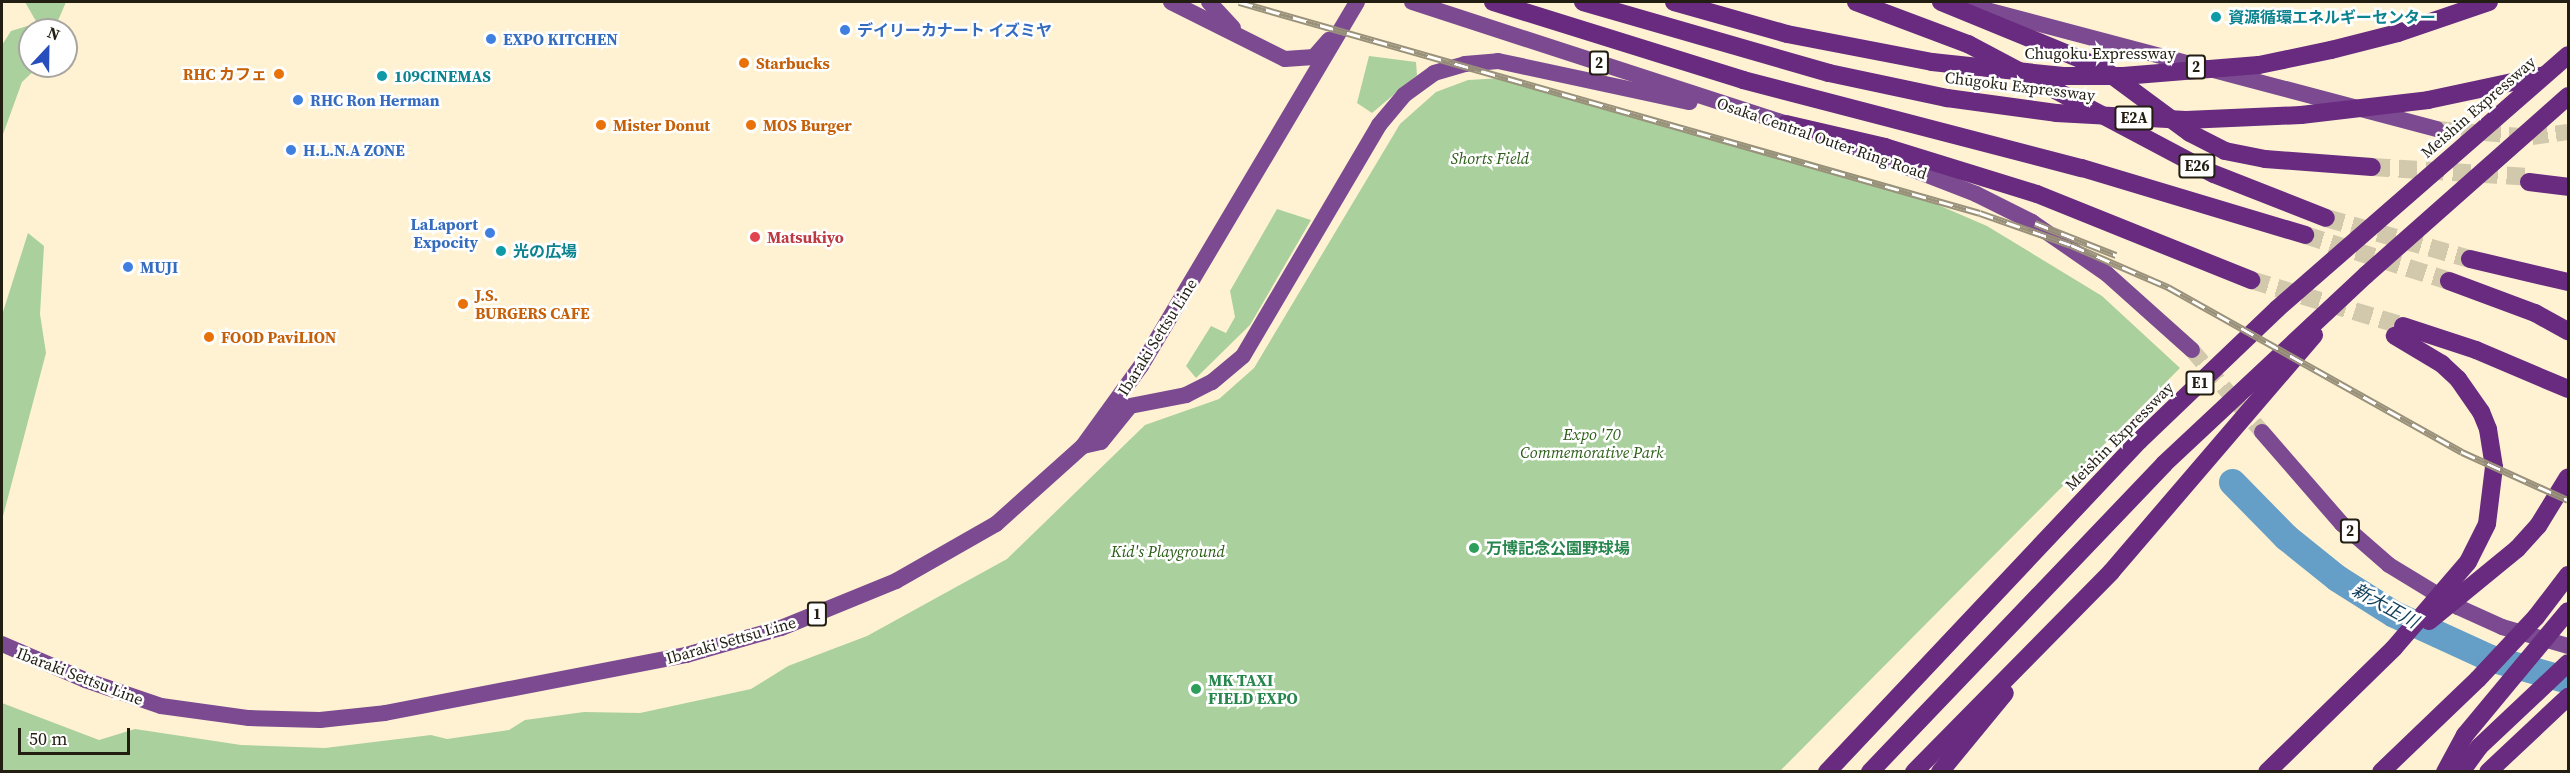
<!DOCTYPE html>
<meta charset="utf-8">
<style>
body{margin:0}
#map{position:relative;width:2570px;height:773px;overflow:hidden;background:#fef2d3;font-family:"Source Serif 4","Noto Sans JP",serif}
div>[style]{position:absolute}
.green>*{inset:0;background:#aad09e}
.river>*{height:27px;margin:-13.5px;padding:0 13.5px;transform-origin:13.5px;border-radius:13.5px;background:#659ec6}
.primary-tunnel>*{height:16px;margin-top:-8px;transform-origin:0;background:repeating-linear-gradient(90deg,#d2c8ac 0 16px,transparent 0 24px)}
.motorway-tunnel>*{height:18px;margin-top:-9px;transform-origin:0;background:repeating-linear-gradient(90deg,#d2c8ac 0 18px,transparent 0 27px)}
.primary>*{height:16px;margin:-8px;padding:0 8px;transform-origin:8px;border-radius:8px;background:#7c4a91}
.motorway>*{height:18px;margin:-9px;padding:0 9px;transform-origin:9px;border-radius:9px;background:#682b80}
.rail>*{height:7px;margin-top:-3.5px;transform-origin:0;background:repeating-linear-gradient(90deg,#fff 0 14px,#9a917b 0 28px);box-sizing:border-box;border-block:2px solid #9a917b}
.dots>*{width:16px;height:16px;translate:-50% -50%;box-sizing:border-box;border:3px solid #fff;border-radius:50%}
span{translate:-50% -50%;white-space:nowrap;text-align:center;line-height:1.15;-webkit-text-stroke:5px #fff;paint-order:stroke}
.shield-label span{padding:2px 4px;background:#fff;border:2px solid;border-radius:4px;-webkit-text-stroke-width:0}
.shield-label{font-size:15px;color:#221e12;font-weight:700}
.culture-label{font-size:16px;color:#0d838f;font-weight:700}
.left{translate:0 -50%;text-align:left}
.shop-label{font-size:16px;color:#366cbe;font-weight:700}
.right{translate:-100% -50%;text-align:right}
.street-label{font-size:16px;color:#221e12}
.food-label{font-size:16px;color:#c56008;font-weight:700}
.park-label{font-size:16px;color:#2b5d17;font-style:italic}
.health-label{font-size:16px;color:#be3a42;font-weight:700}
.leisure-label{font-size:16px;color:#27864d;font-weight:700}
.water-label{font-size:18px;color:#103d59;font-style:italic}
.frame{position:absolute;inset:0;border:3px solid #221e12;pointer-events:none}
.north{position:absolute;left:18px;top:18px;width:60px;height:60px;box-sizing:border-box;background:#fff;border:2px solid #a7a5a0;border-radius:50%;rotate:22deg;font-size:16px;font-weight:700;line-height:24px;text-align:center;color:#221e12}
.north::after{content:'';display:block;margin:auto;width:21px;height:27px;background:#264ebd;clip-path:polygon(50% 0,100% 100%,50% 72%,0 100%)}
.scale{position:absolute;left:18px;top:728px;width:112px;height:27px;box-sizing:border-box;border:3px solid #221e12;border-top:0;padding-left:8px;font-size:18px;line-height:21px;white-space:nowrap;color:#221e12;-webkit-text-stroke:4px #fff;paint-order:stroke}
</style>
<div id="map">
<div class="green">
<div style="clip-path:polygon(25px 2px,66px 2px,54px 30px,30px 30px,30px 66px,39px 66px,22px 82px,2px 137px,2px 45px,11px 31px,37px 23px)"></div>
<div style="clip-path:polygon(1369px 56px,1416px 62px,1417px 75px,1372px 113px,1357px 103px)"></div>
<div style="clip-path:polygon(1503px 78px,1892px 185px,1987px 226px,2102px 296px,2180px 368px,1780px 771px,2px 771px,2px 703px,99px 740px,135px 729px,241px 745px,325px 748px,431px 735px,447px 739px,509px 730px,525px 720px,584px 712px,640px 713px,751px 689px,788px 666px,867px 636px,1007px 559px,1145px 425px,1219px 399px,1254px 368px,1400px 124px,1436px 92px,1468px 80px)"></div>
<div style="clip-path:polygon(1277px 209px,1311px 220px,1250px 325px,1196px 378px,1186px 366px,1211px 326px,1226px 333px,1235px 317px,1230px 291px)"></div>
<div style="clip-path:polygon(28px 233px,44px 246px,40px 314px,46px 353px,2px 520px,2px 315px)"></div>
</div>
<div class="river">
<div style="left:2232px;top:482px;width:77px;rotate:45.5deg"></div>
<div style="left:2286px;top:537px;width:65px;rotate:38.8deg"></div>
<div style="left:2337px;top:578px;width:67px;rotate:32.3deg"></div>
<div style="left:2394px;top:614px;width:106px;rotate:24.6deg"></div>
<div style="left:2490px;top:658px;width:81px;rotate:15.8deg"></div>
</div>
<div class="primary-tunnel">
<div style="left:2437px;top:129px;width:95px;rotate:4.8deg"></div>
<div style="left:2532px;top:137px;width:36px;rotate:-8deg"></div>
<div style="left:2192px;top:350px;width:108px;rotate:49.5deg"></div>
</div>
<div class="motorway-tunnel">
<div style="left:2372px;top:167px;width:161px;rotate:3.6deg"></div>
<div style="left:2326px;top:218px;width:150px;rotate:15.9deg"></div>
<div style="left:2305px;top:235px;width:151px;rotate:17.7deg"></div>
<div style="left:2251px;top:280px;width:159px;rotate:16.8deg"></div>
</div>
<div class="primary">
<div style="left:1171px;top:2px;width:127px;rotate:26.6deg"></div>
<div style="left:1285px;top:59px;width:29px;rotate:-4deg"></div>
<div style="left:1314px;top:57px;width:23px;rotate:-49deg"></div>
<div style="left:1209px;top:2px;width:35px;rotate:47deg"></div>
<div style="left:1412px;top:2px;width:407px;rotate:18deg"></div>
<div style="left:1960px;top:3px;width:493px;rotate:14.8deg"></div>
<div style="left:1855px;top:147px;width:130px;rotate:21.2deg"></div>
<div style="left:1976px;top:194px;width:63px;rotate:26.6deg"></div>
<div style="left:2032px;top:222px;width:91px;rotate:34.7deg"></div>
<div style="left:2107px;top:274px;width:114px;rotate:41.8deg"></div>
<div style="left:2262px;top:432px;width:122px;rotate:49deg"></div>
<div style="left:2342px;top:524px;width:62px;rotate:41.1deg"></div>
<div style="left:2389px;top:565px;width:81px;rotate:31.3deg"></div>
<div style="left:2458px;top:607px;width:48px;rotate:24.4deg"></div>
<div style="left:2502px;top:627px;width:69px;rotate:16.1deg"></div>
<div style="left:1083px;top:446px;width:18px;rotate:-13deg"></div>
<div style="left:1101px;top:442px;width:46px;rotate:-51.1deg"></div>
<div style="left:1130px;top:406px;width:57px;rotate:-11.1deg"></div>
<div style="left:1186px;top:395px;width:29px;rotate:-27deg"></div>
<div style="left:1212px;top:382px;width:40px;rotate:-40deg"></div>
<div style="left:1243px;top:356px;width:268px;rotate:-59.5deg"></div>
<div style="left:1379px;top:125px;width:39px;rotate:-50deg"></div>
<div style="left:1404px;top:95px;width:37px;rotate:-36deg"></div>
<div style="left:1434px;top:73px;width:32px;rotate:-16deg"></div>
<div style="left:1465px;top:64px;width:33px;rotate:-5deg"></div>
<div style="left:1498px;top:61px;width:196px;rotate:12.1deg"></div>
<div style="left:2px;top:644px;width:90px;rotate:23.4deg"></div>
<div style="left:85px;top:680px;width:80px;rotate:18.9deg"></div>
<div style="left:161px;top:706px;width:89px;rotate:7.8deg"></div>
<div style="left:249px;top:718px;width:71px;rotate:1.6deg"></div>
<div style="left:320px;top:720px;width:65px;rotate:-6.1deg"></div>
<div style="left:385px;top:713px;width:307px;rotate:-10.9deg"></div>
<div style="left:686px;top:655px;width:99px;rotate:-15.9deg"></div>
<div style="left:781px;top:628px;width:124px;rotate:-22.2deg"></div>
<div style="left:896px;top:581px;width:115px;rotate:-29.7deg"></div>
<div style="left:996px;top:524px;width:117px;rotate:-41.9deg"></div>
<div style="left:1083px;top:446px;width:99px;rotate:-54.1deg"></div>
<div style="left:1141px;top:366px;width:423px;rotate:-59.3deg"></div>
</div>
<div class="motorway">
<div style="left:1493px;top:2px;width:262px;rotate:17.3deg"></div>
<div style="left:1743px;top:80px;width:350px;rotate:14.6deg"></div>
<div style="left:2082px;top:168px;width:233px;rotate:16.7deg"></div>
<div style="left:1583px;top:2px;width:256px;rotate:16.1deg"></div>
<div style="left:1829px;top:73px;width:121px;rotate:12deg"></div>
<div style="left:1947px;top:98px;width:110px;rotate:7.8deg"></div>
<div style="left:2056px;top:113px;width:130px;rotate:3.1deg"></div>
<div style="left:2186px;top:120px;width:115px;rotate:-2.5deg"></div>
<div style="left:2301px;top:115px;width:128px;rotate:-6.7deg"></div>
<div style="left:2428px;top:100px;width:116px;rotate:-12deg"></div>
<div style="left:1674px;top:2px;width:117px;rotate:15.8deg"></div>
<div style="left:1787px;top:34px;width:148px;rotate:10.9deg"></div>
<div style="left:1932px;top:62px;width:132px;rotate:6.1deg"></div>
<div style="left:2063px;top:76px;width:60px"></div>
<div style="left:2123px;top:76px;width:136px;rotate:-4.6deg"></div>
<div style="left:2259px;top:65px;width:74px;rotate:-11.8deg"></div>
<div style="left:2331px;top:50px;width:69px;rotate:-14.2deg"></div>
<div style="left:2398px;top:33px;width:96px;rotate:-18.8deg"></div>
<div style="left:1856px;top:2px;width:120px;rotate:20.6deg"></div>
<div style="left:1968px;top:44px;width:278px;rotate:27.9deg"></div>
<div style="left:2214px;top:174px;width:120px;rotate:21.4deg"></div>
<div style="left:1941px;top:2px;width:174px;rotate:22.3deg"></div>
<div style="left:2102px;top:68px;width:109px;rotate:36.5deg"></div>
<div style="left:2190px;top:133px;width:39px;rotate:27deg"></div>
<div style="left:2225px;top:151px;width:41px;rotate:11.3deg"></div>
<div style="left:2265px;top:159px;width:107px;rotate:4.3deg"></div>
<div style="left:1786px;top:124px;width:102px;rotate:13.1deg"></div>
<div style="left:1885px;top:147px;width:159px;rotate:17.2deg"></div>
<div style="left:2037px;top:194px;width:231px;rotate:21.9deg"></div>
<div style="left:2529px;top:182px;width:39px;rotate:7deg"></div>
<div style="left:2470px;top:259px;width:101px;rotate:13.2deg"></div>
<div style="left:2449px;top:281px;width:92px;rotate:20.4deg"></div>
<div style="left:2535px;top:313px;width:38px;rotate:29deg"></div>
<div style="left:2403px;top:326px;width:77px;rotate:18.2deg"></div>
<div style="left:2476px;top:350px;width:100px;rotate:23deg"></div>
<div style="left:2429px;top:621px;width:114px;rotate:-39.3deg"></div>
<div style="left:2517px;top:549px;width:31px;rotate:-48deg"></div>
<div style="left:2538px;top:526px;width:57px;rotate:-58.5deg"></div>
<div style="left:1827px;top:772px;width:455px;rotate:-46.7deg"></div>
<div style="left:2139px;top:441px;width:191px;rotate:-43.7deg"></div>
<div style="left:2277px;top:309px;width:386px;rotate:-41.1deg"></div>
<div style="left:1870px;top:772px;width:426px;rotate:-46.3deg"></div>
<div style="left:2164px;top:464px;width:277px;rotate:-43.1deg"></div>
<div style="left:2366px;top:275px;width:270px;rotate:-41.5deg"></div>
<div style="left:1914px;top:772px;width:281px;rotate:-45.4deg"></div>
<div style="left:2111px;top:572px;width:312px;rotate:-49.4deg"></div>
<div style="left:1940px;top:772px;width:102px;rotate:-50.6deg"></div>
<div style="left:2267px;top:772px;width:177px;rotate:-44.3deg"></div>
<div style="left:2394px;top:648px;width:113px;rotate:-49.3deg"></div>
<div style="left:2468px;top:562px;width:42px;rotate:-63.4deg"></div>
<div style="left:2487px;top:524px;width:57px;rotate:-83deg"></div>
<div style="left:2494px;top:467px;width:38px;rotate:-99deg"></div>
<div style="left:2488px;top:429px;width:18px;rotate:-112deg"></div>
<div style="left:2481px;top:412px;width:40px;rotate:-124.9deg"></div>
<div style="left:2458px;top:379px;width:22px;rotate:-137deg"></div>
<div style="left:2442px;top:364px;width:55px;rotate:-149.2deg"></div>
<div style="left:2381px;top:772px;width:134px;rotate:-43.8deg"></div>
<div style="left:2478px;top:679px;width:85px;rotate:-46.9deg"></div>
<div style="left:2536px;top:617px;width:53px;rotate:-52.7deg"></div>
<div style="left:2445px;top:772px;width:42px;rotate:-61.6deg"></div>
<div style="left:2465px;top:735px;width:161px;rotate:-50.3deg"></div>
<div style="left:2461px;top:772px;width:31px;rotate:-54deg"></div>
<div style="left:2479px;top:747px;width:122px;rotate:-43.3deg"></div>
<div style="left:2488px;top:772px;width:110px;rotate:-43.2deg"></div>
</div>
<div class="rail">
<div style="left:1239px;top:2px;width:770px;rotate:15.89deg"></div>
<div style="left:1980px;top:213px;width:96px;rotate:19.4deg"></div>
<div style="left:2071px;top:245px;width:106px;rotate:23.4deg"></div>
<div style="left:2168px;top:287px;width:337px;rotate:29.3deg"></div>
<div style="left:2462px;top:452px;width:116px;rotate:24.4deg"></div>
<div style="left:2035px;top:223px;width:87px;rotate:21.6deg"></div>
</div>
<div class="dots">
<div style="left:2216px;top:17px;background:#0f9aa8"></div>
<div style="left:845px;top:30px;background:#3f7fe0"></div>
<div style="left:491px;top:39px;background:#3f7fe0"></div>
<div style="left:744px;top:63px;background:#e8710a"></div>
<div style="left:279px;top:74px;background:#e8710a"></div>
<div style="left:382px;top:76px;background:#0f9aa8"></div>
<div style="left:298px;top:100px;background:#3f7fe0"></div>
<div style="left:601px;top:125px;background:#e8710a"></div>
<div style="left:751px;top:125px;background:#e8710a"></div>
<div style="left:291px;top:150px;background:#3f7fe0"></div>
<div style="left:490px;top:233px;background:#3f7fe0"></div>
<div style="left:755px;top:237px;background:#e0444e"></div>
<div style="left:501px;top:251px;background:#0f9aa8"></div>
<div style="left:128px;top:267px;background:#3f7fe0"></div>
<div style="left:463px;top:304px;background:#e8710a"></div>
<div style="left:209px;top:337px;background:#e8710a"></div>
<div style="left:1474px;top:548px;background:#2e9e5b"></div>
<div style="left:1196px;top:689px;background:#2e9e5b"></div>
</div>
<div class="shield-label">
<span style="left:1599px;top:63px">2</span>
<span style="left:2196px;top:67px">2</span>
<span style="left:2134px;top:118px">E2A</span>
<span style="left:2197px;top:166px">E26</span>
<span style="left:2200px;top:383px">E1</span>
<span style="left:2350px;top:531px">2</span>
<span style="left:817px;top:614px">1</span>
</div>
<div class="culture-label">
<span class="left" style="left:2228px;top:17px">資源循環エネルギーセンター</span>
<span class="left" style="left:394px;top:76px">109CINEMAS</span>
<span class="left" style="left:513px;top:251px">光の広場</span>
</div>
<div class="shop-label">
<span class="left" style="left:857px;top:30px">デイリーカナート イズミヤ</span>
<span class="left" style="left:503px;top:39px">EXPO KITCHEN</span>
<span class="left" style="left:310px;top:100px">RHC Ron Herman</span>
<span class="left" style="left:303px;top:150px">H.L.N.A ZONE</span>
<span class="right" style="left:478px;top:233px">LaLaport<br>Expocity</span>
<span class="left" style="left:140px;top:267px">MUJI</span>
</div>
<div class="street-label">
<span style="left:2100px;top:53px">Chugoku Expressway</span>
<span style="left:2020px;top:86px;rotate:7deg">Chūgoku Expressway</span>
<span style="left:2478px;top:107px;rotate:-41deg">Meishin Expressway</span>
<span style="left:1822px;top:138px;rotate:19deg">Osaka Central Outer Ring Road</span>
<span style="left:1157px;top:337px;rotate:-58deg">Ibaraki Settsu Line</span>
<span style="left:2119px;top:436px;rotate:-45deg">Meishin Expressway</span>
<span style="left:731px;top:640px;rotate:-16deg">Ibaraki Settsu Line</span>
<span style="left:80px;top:676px;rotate:21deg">Ibaraki Settsu Line</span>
</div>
<div class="food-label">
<span class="left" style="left:756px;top:63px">Starbucks</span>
<span class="right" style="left:267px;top:74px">RHC カフェ</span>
<span class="left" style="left:613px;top:125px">Mister Donut</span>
<span class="left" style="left:763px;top:125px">MOS Burger</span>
<span class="left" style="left:475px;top:304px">J.S.<br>BURGERS CAFE</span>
<span class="left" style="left:221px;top:337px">FOOD PaviLION</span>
</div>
<div class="park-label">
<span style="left:1490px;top:158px">Shorts Field</span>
<span style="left:1592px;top:443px">Expo '70<br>Commemorative Park</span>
<span style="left:1168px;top:551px">Kid's Playground</span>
</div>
<div class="health-label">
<span class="left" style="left:767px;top:237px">Matsukiyo</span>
</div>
<div class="leisure-label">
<span class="left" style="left:1486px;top:548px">万博記念公園野球場</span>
<span class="left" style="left:1208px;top:689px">MK TAXI<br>FIELD EXPO</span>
</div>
<div class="water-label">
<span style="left:2385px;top:606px;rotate:29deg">新大正川</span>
</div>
<div class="frame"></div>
<div class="north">N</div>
<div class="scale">50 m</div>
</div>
